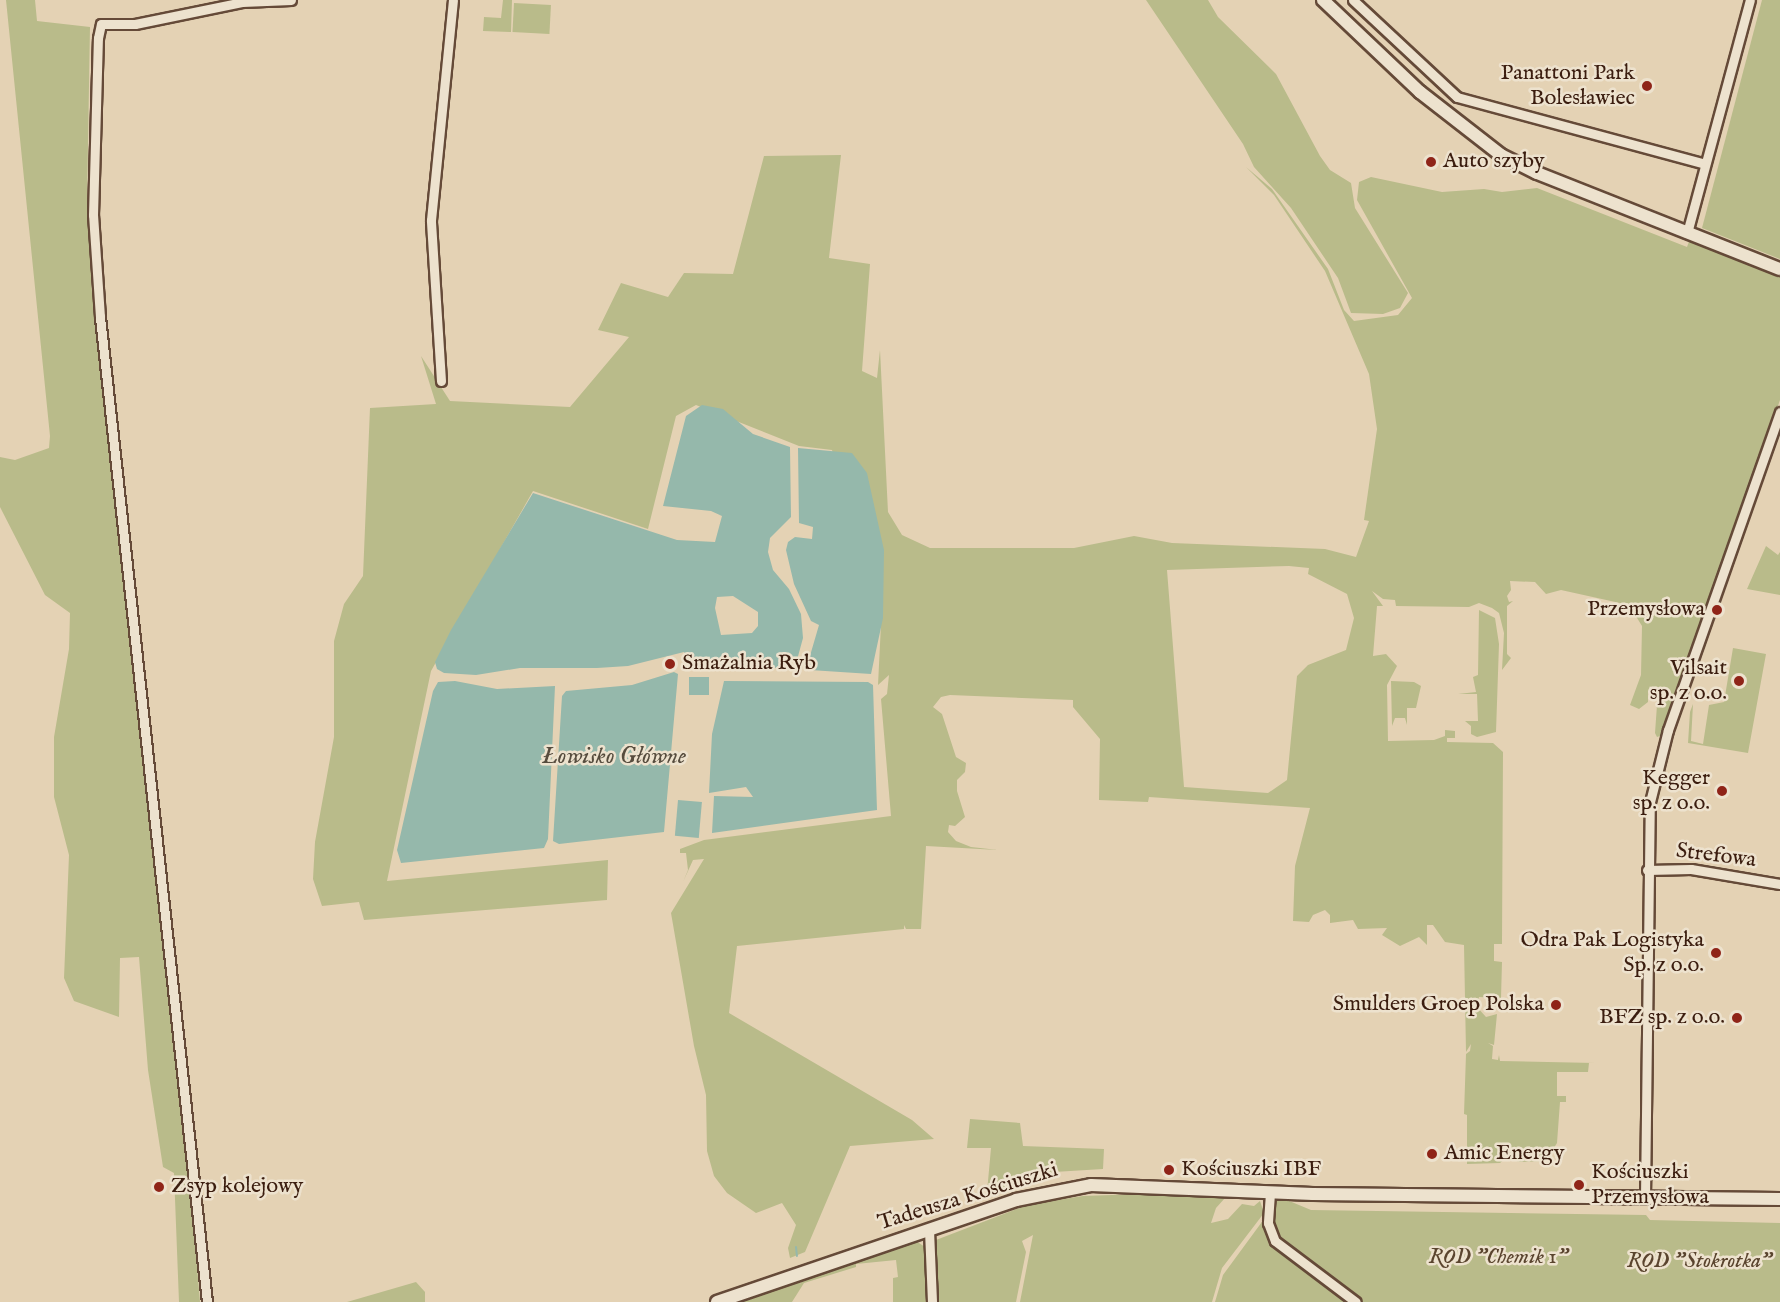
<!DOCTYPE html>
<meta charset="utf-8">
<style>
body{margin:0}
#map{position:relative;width:1780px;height:1302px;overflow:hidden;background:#e4d2b4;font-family:"IM FELL English",serif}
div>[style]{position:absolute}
.green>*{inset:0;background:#b9bb8a;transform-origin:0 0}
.water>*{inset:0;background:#95b8ab;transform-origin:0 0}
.stream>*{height:2px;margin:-1px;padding:0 1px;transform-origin:1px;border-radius:1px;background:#95b8ab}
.roads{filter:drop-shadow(2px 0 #654a38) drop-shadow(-2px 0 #654a38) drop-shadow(0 2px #654a38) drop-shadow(0 -2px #654a38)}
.street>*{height:9px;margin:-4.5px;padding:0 4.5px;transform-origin:4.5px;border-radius:4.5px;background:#ede2ce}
.secondary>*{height:12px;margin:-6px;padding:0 6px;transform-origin:6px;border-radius:6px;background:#ede2ce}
.dots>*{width:16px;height:16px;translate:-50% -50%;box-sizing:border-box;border:3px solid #ede2ce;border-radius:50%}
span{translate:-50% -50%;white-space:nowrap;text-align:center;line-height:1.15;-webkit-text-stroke:5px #ede2ce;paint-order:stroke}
.poi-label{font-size:22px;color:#3b1d0f}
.right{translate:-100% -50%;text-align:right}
.left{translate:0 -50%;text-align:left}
.street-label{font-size:22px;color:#3b1d0f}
.park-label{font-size:22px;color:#5a442e;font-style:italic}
.water-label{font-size:24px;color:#564c3e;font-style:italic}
</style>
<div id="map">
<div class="green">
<div style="clip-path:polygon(6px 0,35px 0,37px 21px,90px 27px,87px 202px,92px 293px,177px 1028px,200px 1302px,179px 1302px,174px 1173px,163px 1167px,148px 1070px,139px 957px,120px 958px,119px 1017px,74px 1001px,64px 978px,69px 855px,54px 797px,54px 737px,69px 649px,70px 613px,45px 595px,0 507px,0 457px,15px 460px,49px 448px,50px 436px)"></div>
<div style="clip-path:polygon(503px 0,512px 0,511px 32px,483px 31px,484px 17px,501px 18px)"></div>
<div style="clip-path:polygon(1146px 0,1208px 0,1218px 17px,1276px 74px,1320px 156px,1330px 170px,1351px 183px,1355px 208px,1408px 293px,1400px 308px,1383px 314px,1351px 313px,1338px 278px,1291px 208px,1254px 167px,1243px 144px)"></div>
<div style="clip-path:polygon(1762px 0,1780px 0,1780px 259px,1702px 228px)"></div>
<div style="left:514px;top:3px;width:37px;height:29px;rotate:3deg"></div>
<div style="clip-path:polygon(evenodd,841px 155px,829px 258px,870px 264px,862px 371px,877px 378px,880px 350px,888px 512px,902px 535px,930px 548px,1074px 548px,1134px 536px,1172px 543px,1325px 549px,1356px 557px,1369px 521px,1364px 520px,1377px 429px,1369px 374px,1325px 271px,1274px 195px,1246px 167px,1272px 189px,1328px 269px,1344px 310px,1354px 321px,1398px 315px,1412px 298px,1357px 200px,1359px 182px,1371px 177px,1442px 192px,1484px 189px,1502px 192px,1537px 188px,1687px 247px,1690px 239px,1780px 272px,1780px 400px,1663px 735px,1657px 737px,1655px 733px,1658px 691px,1648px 691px,1648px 702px,1639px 709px,1630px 705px,1641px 675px,1642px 626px,1629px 605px,1561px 590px,1546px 594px,1535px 582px,1510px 581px,1511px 590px,1507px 596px,1509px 602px,1513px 601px,1507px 606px,1507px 654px,1511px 658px,1502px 670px,1504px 633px,1499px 613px,1492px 608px,1479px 603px,1469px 607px,1396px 606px,1395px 600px,1383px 599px,1372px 591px,1383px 606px,1377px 606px,1373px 656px,1386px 654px,1397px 666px,1387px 685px,1388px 741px,1434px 740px,1445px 736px,1445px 730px,1455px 731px,1455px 738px,1447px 738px,1447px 742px,1493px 743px,1503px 752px,1502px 944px,1494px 944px,1494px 961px,1502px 962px,1501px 998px,1479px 997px,1477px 1007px,1486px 1017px,1497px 1014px,1494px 1045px,1488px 1043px,1493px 1046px,1492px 1059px,1498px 1060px,1499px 1055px,1500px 1061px,1595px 1063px,1589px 1063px,1588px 1072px,1557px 1072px,1557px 1096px,1566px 1096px,1566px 1102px,1560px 1102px,1557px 1143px,1550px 1154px,1543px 1153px,1547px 1161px,1520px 1162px,1506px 1158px,1500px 1163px,1467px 1164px,1467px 1115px,1464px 1114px,1466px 1054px,1470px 1051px,1471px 1044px,1466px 1052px,1464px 945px,1445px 942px,1433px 925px,1427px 925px,1427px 945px,1419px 937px,1400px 946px,1382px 935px,1387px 928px,1358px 929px,1353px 920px,1330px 923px,1330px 915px,1325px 910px,1313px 915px,1309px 922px,1293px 921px,1295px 866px,1310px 808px,1149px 797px,1148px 802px,1099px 800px,1100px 739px,1073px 707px,1073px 700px,950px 695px,941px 697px,933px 707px,942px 714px,956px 757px,966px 763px,965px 772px,957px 780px,957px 791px,965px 817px,955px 826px,949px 825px,948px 832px,956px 841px,971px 847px,998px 850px,926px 846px,921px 929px,906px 929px,904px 925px,904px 929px,737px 946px,729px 1013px,912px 1120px,934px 1139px,850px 1146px,805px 1252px,790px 1258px,788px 1248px,796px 1225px,782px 1203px,756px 1213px,727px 1193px,714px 1176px,707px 1151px,706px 1095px,694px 1046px,671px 913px,704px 859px,693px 860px,683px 882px,688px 870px,686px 853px,680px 853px,680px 849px,704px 840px,891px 816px,881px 699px,887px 694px,889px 675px,878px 685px,881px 624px,832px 450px,799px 446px,696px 405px,676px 416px,648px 529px,533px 491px,431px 671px,387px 881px,608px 860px,607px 900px,364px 920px,359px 902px,322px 906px,313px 879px,315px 842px,334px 737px,334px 641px,344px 604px,363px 576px,370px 408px,436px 404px,421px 356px,450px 401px,570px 407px,629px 337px,598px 330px,621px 283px,668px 297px,684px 273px,733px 274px,764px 156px,841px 155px,1289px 566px,1309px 568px,1308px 574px,1347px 594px,1354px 618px,1346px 650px,1308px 665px,1297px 676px,1287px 780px,1268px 793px,1184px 787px,1167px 570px,1289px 566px)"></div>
<div style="clip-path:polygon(1766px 546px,1778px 555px,1780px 552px,1780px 595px,1747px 589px)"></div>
<div style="clip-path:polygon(1479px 610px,1495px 618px,1499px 644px,1496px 732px,1477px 737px,1471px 734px,1471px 726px,1465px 721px,1478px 721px,1477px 694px,1458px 694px,1476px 692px,1473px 677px,1478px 675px)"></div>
<div style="clip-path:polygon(1733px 648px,1766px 654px,1748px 753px,1688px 743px,1690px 712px,1693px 704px,1691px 741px,1703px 744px,1709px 705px,1724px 702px)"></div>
<div style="clip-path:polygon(1391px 681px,1414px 682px,1421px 686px,1416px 708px,1407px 708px,1407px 725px,1405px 718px,1395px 718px,1392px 726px)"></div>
<div style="clip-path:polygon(970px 1119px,1020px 1123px,1023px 1146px,1104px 1149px,1103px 1169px,1054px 1172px,987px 1192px,991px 1148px,967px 1148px)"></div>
<div style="clip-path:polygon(1270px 1193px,1311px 1210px,1646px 1215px,1650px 1220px,1780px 1223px,1780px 1302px,1356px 1302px,1277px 1240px,1271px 1230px)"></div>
<div style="clip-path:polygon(1141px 1194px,1225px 1198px,1216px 1208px,1211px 1223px,1228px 1219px,1242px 1204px,1254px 1206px,1260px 1201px,1264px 1213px,1222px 1268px,1212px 1302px,1020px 1302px,1033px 1235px,1022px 1241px,1026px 1252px,1016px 1302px,935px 1302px,936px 1240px,1027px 1205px,1083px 1196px)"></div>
<div style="clip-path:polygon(1267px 1215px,1268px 1234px,1353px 1302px,1215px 1302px,1223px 1275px)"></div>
<div style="clip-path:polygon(913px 1239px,925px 1247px,928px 1302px,893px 1302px,893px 1278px,898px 1277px,896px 1260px,856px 1264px,856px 1267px,804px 1283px,792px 1302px,727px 1302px,802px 1275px,800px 1284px,804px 1277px)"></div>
<div style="clip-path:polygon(416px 1282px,425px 1292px,425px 1302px,347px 1302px)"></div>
</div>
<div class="water">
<div style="clip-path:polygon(evenodd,702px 405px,723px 409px,753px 434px,790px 447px,791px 517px,770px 538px,768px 552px,773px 570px,789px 589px,801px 614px,803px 638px,797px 660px,772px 669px,718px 665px,688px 659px,684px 652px,628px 666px,597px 668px,520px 668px,476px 675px,444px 673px,437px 669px,435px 662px,451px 630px,533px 493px,677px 540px,715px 542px,722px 516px,711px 511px,663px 506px,686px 416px,702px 405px,733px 596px,758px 612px,758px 626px,752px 633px,721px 635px,715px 608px,717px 597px,733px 596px)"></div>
<div style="clip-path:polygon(798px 448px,852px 453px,867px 473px,884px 550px,883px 618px,871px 674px,810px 670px,807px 666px,819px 625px,811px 621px,794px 584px,786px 550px,788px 542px,795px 537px,812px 539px,813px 527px,799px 523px)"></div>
<div style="clip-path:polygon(674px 672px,678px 674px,664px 832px,559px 844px,553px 841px,562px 696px,566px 691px,632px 685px)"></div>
<div style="left:689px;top:677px;width:20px;height:18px"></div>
<div style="clip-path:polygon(455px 681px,497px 689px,555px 686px,548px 839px,544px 848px,401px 863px,397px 850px,433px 691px,438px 682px)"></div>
<div style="clip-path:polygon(724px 681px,868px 682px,873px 685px,877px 810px,712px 833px,714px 796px,753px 797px,746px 787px,709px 793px,712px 734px)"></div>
<div style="left:678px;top:800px;width:24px;height:36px;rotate:5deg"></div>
</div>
<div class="stream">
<div style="left:796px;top:1247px;width:9px;rotate:84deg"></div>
<div style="left:783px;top:1286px;width:14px;rotate:-17deg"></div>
<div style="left:736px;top:1302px;width:41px;rotate:-18.4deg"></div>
</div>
<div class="roads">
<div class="street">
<div style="left:1353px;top:0;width:142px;rotate:43deg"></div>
<div style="left:1457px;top:97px;width:257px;rotate:15.1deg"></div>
<div style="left:1687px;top:233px;width:241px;rotate:-74.9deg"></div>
<div style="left:441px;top:381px;width:161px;rotate:-93.6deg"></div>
<div style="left:431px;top:220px;width:221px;rotate:-84.3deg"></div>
<div style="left:1647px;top:870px;width:44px;rotate:-1.3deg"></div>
<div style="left:1691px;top:869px;width:90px;rotate:9.6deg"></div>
<div style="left:1270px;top:1193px;width:30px;rotate:94deg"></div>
<div style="left:1268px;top:1223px;width:19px;rotate:69deg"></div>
<div style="left:1275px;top:1241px;width:101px;rotate:37deg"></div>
<div style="left:1645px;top:1197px;width:395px;rotate:-89.3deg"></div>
<div style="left:1650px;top:802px;width:74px;rotate:-76deg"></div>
<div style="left:1668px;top:730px;width:337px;rotate:-70.6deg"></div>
<div style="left:929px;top:1230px;width:72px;rotate:87.6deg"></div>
<div style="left:207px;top:1302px;width:991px;rotate:-96.2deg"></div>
<div style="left:100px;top:317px;width:102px;rotate:-93.9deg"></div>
<div style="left:93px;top:215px;width:177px;rotate:-88.4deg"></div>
<div style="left:98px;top:38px;width:14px;rotate:-78deg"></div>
<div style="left:101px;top:24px;width:34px"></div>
<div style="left:135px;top:24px;width:109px;rotate:-11.6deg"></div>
<div style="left:242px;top:2px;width:49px;rotate:-2.3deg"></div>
</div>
<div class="secondary">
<div style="left:1323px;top:0;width:134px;rotate:43.5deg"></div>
<div style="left:1420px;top:92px;width:103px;rotate:37.9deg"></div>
<div style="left:1501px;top:155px;width:40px;rotate:26.6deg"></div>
<div style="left:1537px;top:173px;width:261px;rotate:21.6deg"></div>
<div style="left:717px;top:1302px;width:316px;rotate:-18.8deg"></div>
<div style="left:1016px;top:1200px;width:76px;rotate:-11.3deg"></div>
<div style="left:1091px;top:1185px;width:222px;rotate:2.3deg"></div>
<div style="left:1313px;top:1194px;width:467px;rotate:0.6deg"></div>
</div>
</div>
<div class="dots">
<div style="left:1647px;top:86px;background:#8f2418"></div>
<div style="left:1431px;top:162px;background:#8f2418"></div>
<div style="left:1717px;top:610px;background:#8f2418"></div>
<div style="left:670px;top:664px;background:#8f2418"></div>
<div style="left:1739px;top:681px;background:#8f2418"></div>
<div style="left:1722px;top:791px;background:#8f2418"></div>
<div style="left:1716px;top:953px;background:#8f2418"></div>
<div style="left:1556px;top:1005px;background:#8f2418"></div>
<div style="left:1737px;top:1018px;background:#8f2418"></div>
<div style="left:1432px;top:1154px;background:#8f2418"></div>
<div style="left:1169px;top:1170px;background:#8f2418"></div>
<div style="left:1579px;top:1185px;background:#8f2418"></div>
<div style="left:159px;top:1187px;background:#8f2418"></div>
</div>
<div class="poi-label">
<span class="right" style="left:1635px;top:86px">Panattoni Park<br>Bolesławiec</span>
<span class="left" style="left:1443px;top:162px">Auto szyby</span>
<span class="right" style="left:1705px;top:610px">Przemysłowa</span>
<span class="left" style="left:682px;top:664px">Smażalnia Ryb</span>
<span class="right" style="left:1727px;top:681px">Vilsait<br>sp. z o.o.</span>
<span class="right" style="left:1710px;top:791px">Kegger<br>sp. z o.o.</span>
<span class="right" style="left:1704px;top:953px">Odra Pak Logistyka<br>Sp. z o.o.</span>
<span class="right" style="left:1544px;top:1005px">Smulders Groep Polska</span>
<span class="right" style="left:1725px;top:1018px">BFZ sp. z o.o.</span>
<span class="left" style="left:1444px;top:1154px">Amic Energy</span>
<span class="left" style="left:1181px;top:1170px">Kościuszki IBF</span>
<span class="left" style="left:1591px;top:1185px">Kościuszki<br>Przemysłowa</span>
<span class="left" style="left:171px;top:1187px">Zsyp kolejowy</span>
</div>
<div class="street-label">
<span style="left:1716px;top:856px;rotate:7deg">Strefowa</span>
<span style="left:968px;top:1197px;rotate:-17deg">Tadeusza Kościuszki</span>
</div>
<div class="park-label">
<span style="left:1498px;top:1258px">ROD "Chemik 1"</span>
<span style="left:1699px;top:1262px">ROD "Stokrotka"</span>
</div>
<div class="water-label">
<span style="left:614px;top:757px">Łowisko Główne</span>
</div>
</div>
